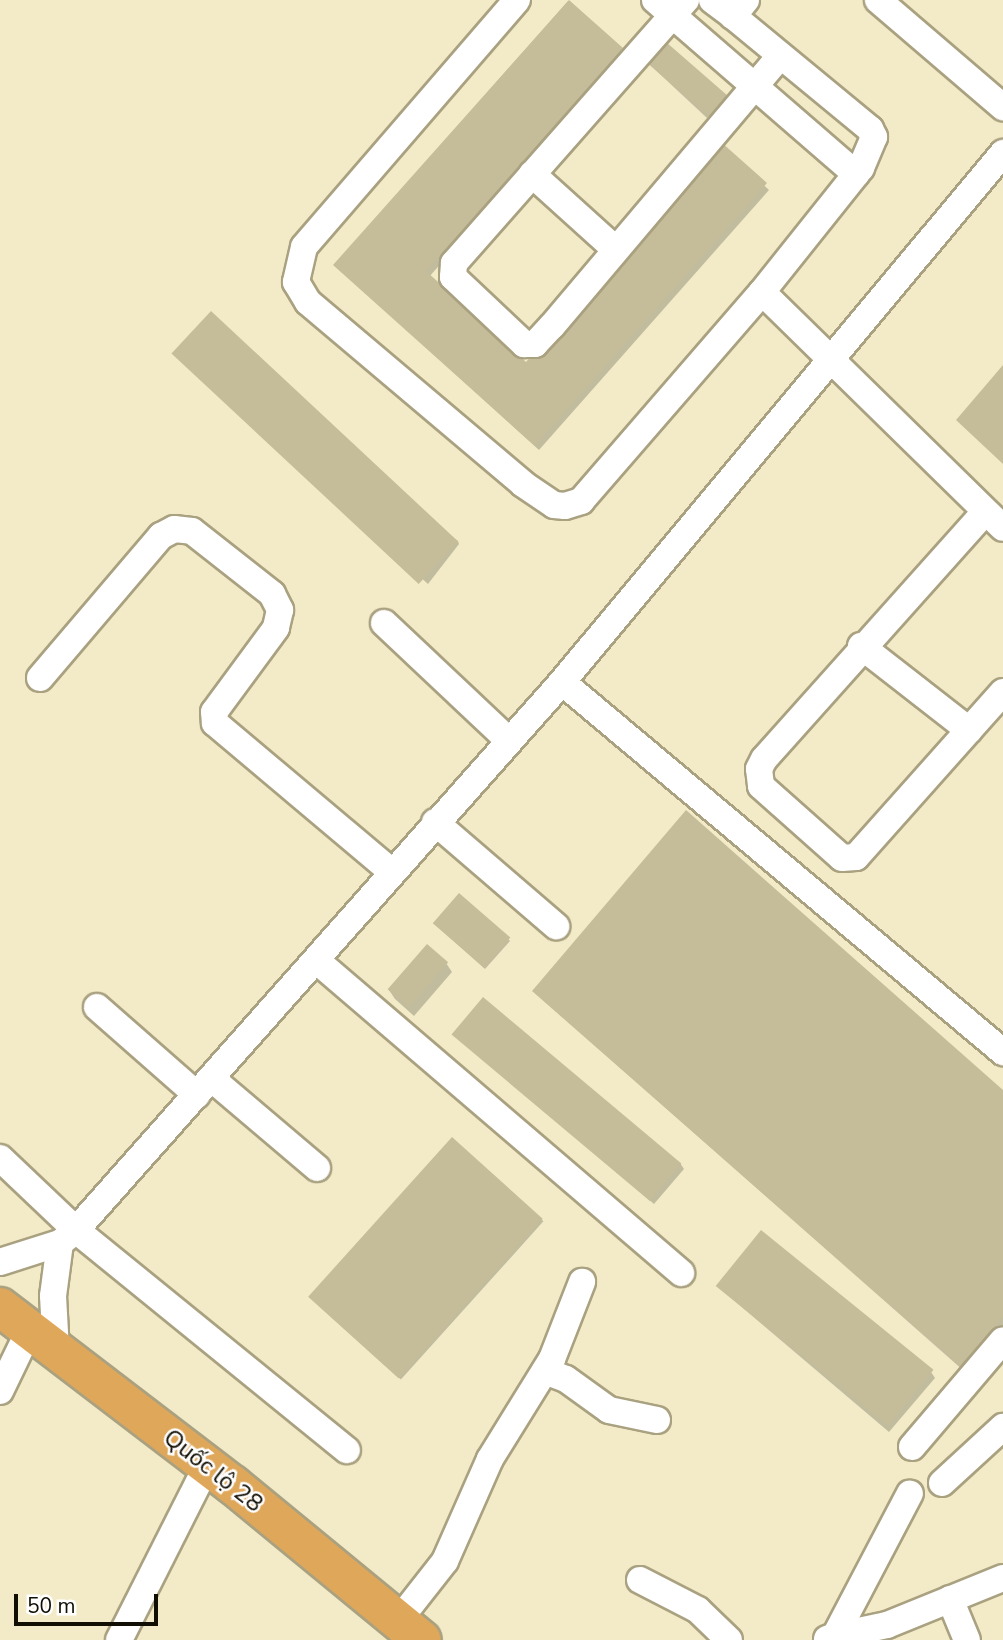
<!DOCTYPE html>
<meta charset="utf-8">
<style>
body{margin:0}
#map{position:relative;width:1003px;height:1640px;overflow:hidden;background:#f3ebc7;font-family:"Nunito Sans",sans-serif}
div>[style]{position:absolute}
.shadow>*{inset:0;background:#0003;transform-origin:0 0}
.building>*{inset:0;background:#c5bd9a;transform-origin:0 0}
.roads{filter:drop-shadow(2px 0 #a9a180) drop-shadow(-2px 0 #a9a180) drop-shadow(0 2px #a9a180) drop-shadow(0 -2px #a9a180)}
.minor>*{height:26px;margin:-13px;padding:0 13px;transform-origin:13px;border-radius:13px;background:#fff}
.highway>*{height:38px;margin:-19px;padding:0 19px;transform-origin:19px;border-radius:19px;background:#dfa75a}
span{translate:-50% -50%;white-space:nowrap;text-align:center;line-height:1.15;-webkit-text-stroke:5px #fff;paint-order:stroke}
.street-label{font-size:24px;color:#110e03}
.scale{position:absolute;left:14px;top:1594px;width:144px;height:32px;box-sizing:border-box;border:4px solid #110e03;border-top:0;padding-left:9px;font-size:21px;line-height:24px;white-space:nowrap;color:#110e03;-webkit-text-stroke:5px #fff;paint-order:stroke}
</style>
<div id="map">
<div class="shadow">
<div style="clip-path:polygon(568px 1px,625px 55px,429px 277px,527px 364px,721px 145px,769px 190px,539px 450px,335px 265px)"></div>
<div style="clip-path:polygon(649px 64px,725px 96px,726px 98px,707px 118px)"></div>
<div style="clip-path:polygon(176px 357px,458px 541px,459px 544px,428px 584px)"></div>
<div style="clip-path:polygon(437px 926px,508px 939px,510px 941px,485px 969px)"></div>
<div style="clip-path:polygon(446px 963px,452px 972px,414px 1016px,395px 999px,389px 990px)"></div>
<div style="clip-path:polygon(534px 992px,1003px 1092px,1003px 1326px,964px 1371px)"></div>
<div style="clip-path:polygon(453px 1034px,680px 1163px,684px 1169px,654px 1204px)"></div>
<div style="left:452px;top:1139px;width:123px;height:213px;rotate:42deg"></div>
<div style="clip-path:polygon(717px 1286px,931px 1372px,935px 1378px,889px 1432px)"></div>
</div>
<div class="building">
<div style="clip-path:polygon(569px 0,623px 48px,426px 271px,526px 362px,721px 142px,767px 183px,535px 446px,333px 265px)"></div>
<div style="left:666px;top:42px;width:81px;height:28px;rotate:41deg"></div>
<div style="left:211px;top:311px;width:338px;height:58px;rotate:43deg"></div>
<div style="clip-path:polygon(1003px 365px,1003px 464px,956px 420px)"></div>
<div style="clip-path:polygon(686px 810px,1003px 1090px,1003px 1317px,960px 1366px,532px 991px)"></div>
<div style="left:459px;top:893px;width:68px;height:40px;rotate:41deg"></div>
<div style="left:427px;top:944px;width:28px;height:60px;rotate:41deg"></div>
<div style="left:483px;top:997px;width:259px;height:49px;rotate:40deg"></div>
<div style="left:452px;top:1137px;width:122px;height:215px;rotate:42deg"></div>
<div style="left:761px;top:1230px;width:222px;height:72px;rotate:39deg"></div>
</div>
<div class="roads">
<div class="minor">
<div style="left:517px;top:0;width:326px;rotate:130.8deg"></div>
<div style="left:304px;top:247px;width:36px;rotate:103deg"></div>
<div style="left:296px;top:282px;width:23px;rotate:59deg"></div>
<div style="left:308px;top:302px;width:282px;rotate:40.2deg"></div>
<div style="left:523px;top:484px;width:37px;rotate:34deg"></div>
<div style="left:554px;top:505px;width:11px;rotate:5deg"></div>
<div style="left:565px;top:506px;width:17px;rotate:-17deg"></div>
<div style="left:581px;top:501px;width:276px;rotate:-49.1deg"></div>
<div style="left:655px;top:0;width:266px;rotate:40.9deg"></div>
<div style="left:686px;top:0;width:351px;rotate:131.4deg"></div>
<div style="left:454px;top:263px;width:14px;rotate:94deg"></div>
<div style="left:453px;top:277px;width:98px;rotate:43.3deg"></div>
<div style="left:524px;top:344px;width:11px"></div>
<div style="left:535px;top:344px;width:25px;rotate:-47deg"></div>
<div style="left:552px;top:326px;width:353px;rotate:-49.8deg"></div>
<div style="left:712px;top:0;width:26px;rotate:37deg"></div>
<div style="left:746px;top:0;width:21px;rotate:129deg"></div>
<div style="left:733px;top:16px;width:178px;rotate:39.5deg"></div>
<div style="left:870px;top:129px;width:9px;rotate:63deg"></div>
<div style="left:874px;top:137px;width:34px;rotate:113deg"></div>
<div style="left:861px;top:168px;width:159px;rotate:128.6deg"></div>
<div style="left:762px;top:292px;width:337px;rotate:44.4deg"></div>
<div style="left:878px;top:0;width:165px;rotate:40.6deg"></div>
<div style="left:532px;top:174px;width:113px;rotate:42.1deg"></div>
<div style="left:985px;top:512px;width:331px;rotate:131.8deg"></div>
<div style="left:764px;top:759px;width:11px;rotate:117deg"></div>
<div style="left:759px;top:769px;width:17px;rotate:83deg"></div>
<div style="left:761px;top:786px;width:108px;rotate:41.6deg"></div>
<div style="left:842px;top:858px;width:14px;rotate:-4deg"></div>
<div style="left:856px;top:857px;width:221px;rotate:-48.3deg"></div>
<div style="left:384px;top:623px;width:169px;rotate:43.3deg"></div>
<div style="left:861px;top:646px;width:137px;rotate:37.9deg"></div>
<div style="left:40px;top:678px;width:187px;rotate:-49.6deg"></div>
<div style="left:161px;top:536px;width:15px;rotate:-28deg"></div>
<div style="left:174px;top:529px;width:18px;rotate:6deg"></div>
<div style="left:192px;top:531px;width:102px;rotate:38.2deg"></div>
<div style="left:272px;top:594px;width:18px;rotate:63deg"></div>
<div style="left:280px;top:610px;width:18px;rotate:103deg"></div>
<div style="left:276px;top:628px;width:104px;rotate:126.4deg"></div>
<div style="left:214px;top:712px;width:11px;rotate:85deg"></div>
<div style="left:215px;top:723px;width:230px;rotate:40.1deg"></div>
<div style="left:562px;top:682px;width:576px;rotate:40deg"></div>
<div style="left:435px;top:822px;width:160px;rotate:40.7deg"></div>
<div style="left:316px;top:960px;width:481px;rotate:40.6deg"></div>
<div style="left:97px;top:1007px;width:133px;rotate:41.3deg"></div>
<div style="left:211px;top:1078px;width:139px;rotate:40.3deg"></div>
<div style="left:0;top:1158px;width:105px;rotate:43.5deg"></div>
<div style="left:76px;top:1230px;width:349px;rotate:39.1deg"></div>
<div style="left:0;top:1262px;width:63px;rotate:-17.6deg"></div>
<div style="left:60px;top:1243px;width:21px;rotate:-39deg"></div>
<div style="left:76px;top:1230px;width:732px;rotate:-48.43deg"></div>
<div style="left:562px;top:682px;width:689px;rotate:-50.18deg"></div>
<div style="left:56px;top:1351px;width:55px;rotate:-93.1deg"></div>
<div style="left:53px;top:1296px;width:53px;rotate:-82.5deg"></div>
<div style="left:545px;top:1371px;width:22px;rotate:21deg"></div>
<div style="left:566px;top:1379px;width:53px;rotate:35.8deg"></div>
<div style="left:609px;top:1410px;width:49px;rotate:11.8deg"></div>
<div style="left:0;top:1391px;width:69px;rotate:-64.2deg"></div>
<div style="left:912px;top:1447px;width:140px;rotate:-49.6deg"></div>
<div style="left:942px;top:1483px;width:83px;rotate:-42.6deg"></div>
<div style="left:640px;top:1580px;width:65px;rotate:27.3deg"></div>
<div style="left:698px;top:1610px;width:43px;rotate:44.1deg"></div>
<div style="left:950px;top:1599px;width:44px;rotate:67.5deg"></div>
<div style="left:398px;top:1621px;width:76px;rotate:-51.9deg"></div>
<div style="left:445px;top:1561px;width:111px;rotate:-66.2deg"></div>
<div style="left:490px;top:1459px;width:118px;rotate:-58.2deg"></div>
<div style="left:552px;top:1359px;width:83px;rotate:-68.7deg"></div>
<div style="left:835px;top:1636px;width:53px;rotate:-11.9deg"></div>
<div style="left:887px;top:1625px;width:125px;rotate:-22.1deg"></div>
<div style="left:827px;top:1639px;width:9px;rotate:-21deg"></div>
<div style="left:835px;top:1636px;width:161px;rotate:-62.3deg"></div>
<div style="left:119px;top:1640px;width:195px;rotate:-63.2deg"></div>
</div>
<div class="highway">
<div style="left:0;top:1307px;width:293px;rotate:37.4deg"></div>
<div style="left:233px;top:1485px;width:244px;rotate:39.4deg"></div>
</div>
</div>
<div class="street-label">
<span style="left:213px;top:1471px;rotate:38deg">Quốc lộ 28</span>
</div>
<div class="scale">50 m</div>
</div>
